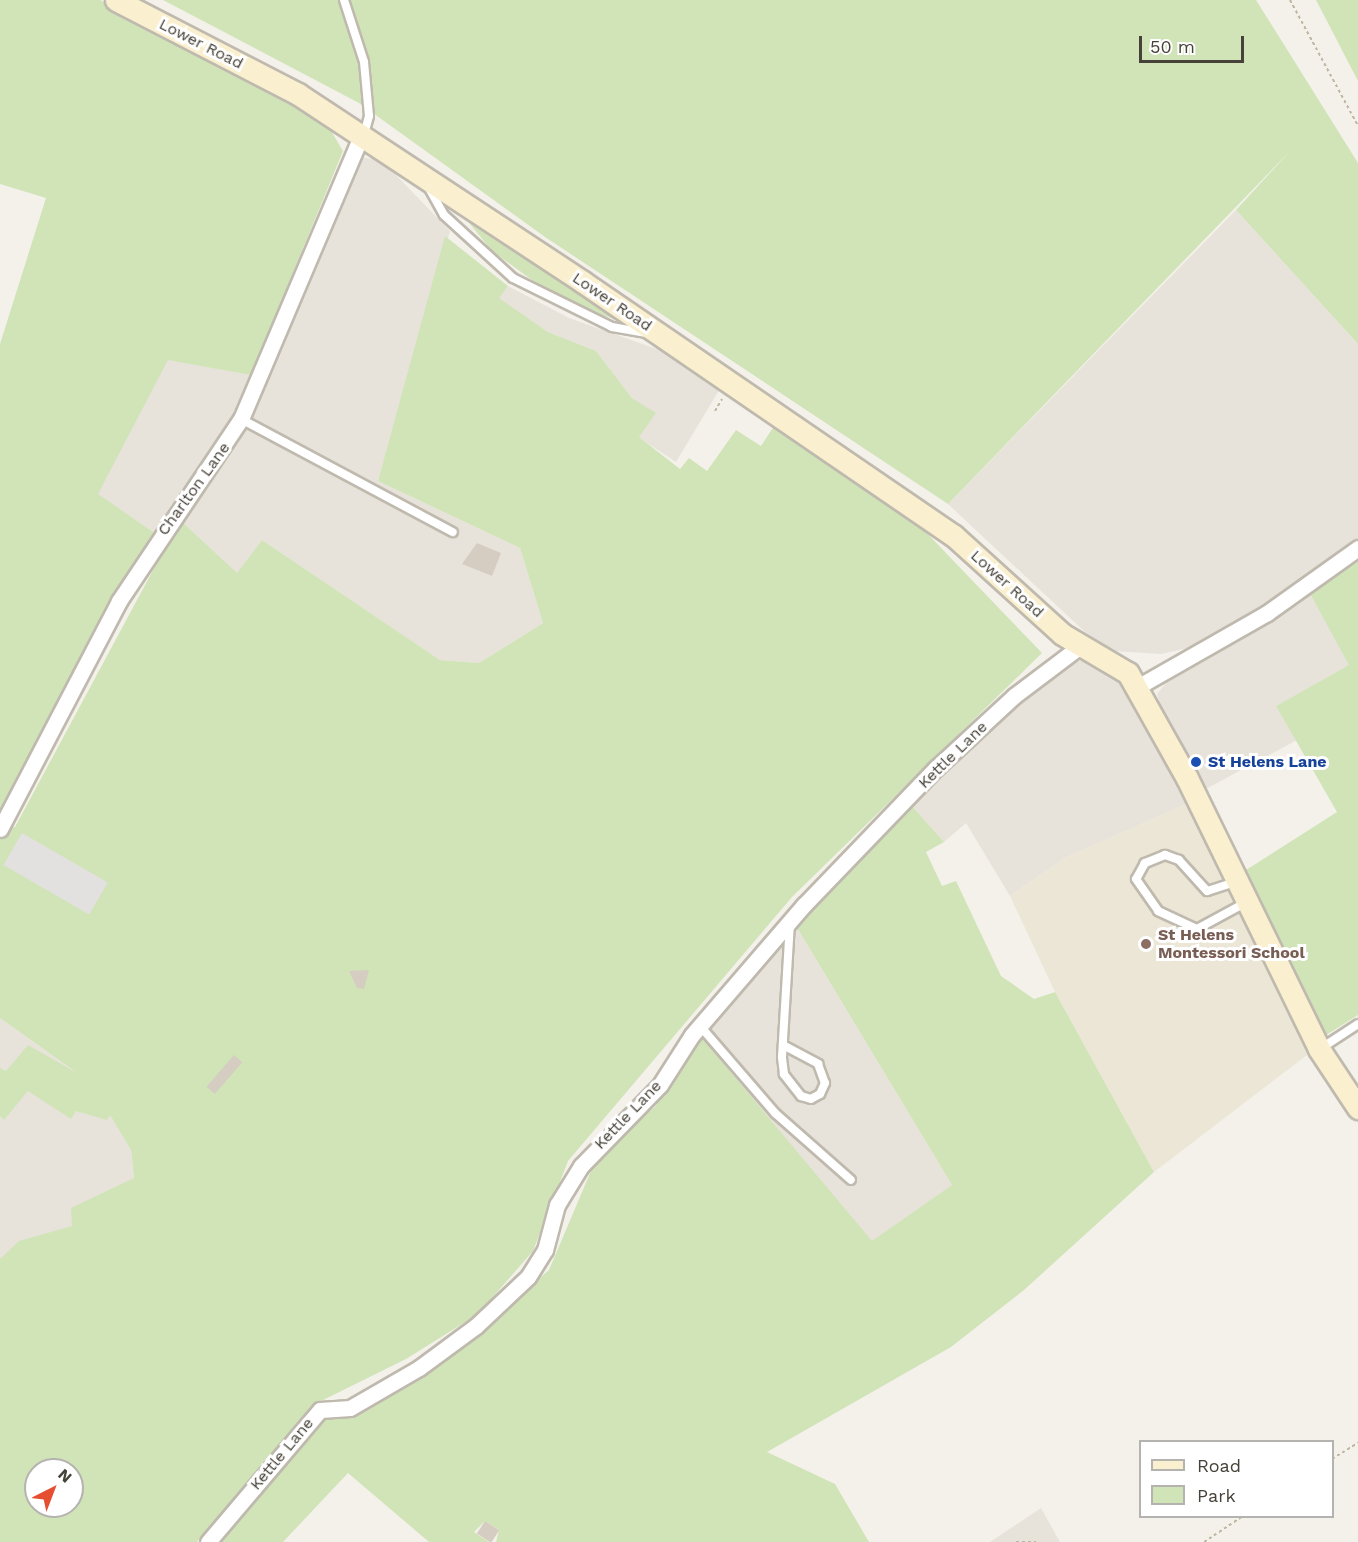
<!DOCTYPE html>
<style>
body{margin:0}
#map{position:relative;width:1358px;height:1542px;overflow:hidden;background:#f4f1eb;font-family:"Work Sans",sans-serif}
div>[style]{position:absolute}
.residential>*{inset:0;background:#e7e3da}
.education>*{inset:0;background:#ebe6d6}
.green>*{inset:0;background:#d0e4b8}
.parking>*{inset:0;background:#e3e1df;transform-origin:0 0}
.building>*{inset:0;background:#d5cdc1;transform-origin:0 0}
.path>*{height:2px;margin-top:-1px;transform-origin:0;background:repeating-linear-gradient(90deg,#bfb5a1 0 3px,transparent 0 6px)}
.roads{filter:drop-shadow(2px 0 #bfb9ae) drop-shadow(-2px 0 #bfb9ae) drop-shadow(0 2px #bfb9ae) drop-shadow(0 -2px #bfb9ae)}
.lane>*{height:8px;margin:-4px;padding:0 4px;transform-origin:4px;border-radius:4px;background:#fff}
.street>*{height:15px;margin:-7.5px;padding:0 7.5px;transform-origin:7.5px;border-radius:7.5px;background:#fff}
.secondary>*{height:21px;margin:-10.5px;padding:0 10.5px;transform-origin:10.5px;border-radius:10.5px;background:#faf0cf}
.dots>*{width:16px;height:16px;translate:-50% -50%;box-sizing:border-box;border:3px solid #fff;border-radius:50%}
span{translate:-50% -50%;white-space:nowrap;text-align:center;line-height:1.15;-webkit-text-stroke:6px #fff;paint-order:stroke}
.street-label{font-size:16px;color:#474239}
.transit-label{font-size:16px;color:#164399;font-weight:700}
.left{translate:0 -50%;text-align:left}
.education-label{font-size:16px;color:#785e54;font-weight:700}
.legend{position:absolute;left:1139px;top:1440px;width:195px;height:78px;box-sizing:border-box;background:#fff;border:2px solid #b5b3b0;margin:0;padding:8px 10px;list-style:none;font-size:18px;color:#474239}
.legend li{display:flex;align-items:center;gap:12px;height:30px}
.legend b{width:30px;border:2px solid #b5b3b0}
.north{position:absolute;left:24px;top:1458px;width:60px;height:60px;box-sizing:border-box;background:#fff;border:2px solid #b5b3b0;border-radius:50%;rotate:42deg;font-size:16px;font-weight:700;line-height:24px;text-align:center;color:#474239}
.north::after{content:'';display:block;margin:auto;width:21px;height:27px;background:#e54e31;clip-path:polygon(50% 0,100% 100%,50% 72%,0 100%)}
.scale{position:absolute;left:1139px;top:36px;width:105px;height:27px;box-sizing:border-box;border:3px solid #474239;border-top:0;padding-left:8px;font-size:18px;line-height:21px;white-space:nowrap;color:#474239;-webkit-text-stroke:4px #fff;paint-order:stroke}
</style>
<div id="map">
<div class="residential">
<div style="clip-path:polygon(359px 157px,375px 159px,394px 173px,450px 231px,378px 481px,520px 548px,543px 623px,479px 663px,440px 660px,262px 540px,237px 574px,180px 520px,156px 534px,97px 494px,168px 359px,251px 375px,268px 371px)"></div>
<div style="clip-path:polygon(1236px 210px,1358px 344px,1358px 543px,1201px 645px,1161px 654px,1113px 651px,1085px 632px,948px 504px)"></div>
<div style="clip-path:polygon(508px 286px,569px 318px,665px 352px,721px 387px,676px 462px,638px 437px,655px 413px,632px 398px,596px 351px,548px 332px,498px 298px)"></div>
<div style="clip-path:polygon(1309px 592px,1350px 665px,1276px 706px,1299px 739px,1204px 790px,1166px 724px,1157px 694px,1167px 682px)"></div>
<div style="clip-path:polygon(1090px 659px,1124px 680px,1191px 802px,1065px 858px,1010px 896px,966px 823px,944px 842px,912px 806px,947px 764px,1026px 693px,1070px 663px)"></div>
<div style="clip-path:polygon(796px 926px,952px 1185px,872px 1242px,697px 1032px)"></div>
<div style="clip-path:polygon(0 1018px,92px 1084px,131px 1150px,134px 1179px,0 1288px)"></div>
<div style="clip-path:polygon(1041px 1508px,1060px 1542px,990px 1542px)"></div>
</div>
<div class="education">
<div style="clip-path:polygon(1191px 802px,1311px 1052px,1154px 1172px,1055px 992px,1010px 896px,1065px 858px)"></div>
</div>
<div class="green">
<div style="clip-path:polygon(0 0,100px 0,327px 124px,343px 151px,251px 375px,168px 360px,98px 494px,156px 534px,0 814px,0 344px,46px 198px,0 184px)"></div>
<div style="clip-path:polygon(163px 0,1256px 0,1358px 163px,1358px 344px,1236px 210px,1292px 149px,948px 504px,545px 237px,359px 103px)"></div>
<div style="clip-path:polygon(1316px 0,1358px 0,1358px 81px)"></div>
<div style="clip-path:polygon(453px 203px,630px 324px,574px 306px,532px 280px,492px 251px)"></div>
<div style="clip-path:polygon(evenodd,445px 236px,508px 286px,499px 298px,548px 332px,596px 351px,632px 398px,656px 413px,639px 437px,680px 469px,689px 458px,707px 471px,736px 430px,761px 446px,774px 426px,921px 527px,1042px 653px,792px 897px,568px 1161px,533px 1251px,478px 1314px,406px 1359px,311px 1406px,197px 1542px,0 1542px,0 1259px,19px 1241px,72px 1226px,71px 1208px,134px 1178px,131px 1150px,110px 1115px,107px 1120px,76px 1111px,71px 1119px,28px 1091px,4px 1120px,0 1116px,0 1068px,6px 1071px,28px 1045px,77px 1073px,0 1018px,0 823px,15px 827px,180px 520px,237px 573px,262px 540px,440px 660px,479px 663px,543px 623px,520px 548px,378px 481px,445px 236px,36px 1470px,72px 1470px,72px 1506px,36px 1506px,36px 1470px)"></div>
<div style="clip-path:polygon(1358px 562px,1358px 1015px,1323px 1037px,1246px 870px,1337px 812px,1276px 706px,1349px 665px,1309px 592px)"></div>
<div style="clip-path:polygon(912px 806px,944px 842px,926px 852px,942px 886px,956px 881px,1001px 976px,1034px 999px,1055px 992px,1154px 1172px,1024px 1290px,951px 1347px,767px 1452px,835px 1484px,869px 1542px,496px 1542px,499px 1530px,485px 1521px,474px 1532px,489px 1542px,429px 1542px,348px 1473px,283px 1542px,222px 1542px,324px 1419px,359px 1415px,433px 1368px,549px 1270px,599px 1152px,655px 1107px,697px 1032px,872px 1241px,952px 1185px,796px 926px)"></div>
</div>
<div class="parking">
<div style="left:22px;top:833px;width:99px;height:37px;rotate:30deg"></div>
</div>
<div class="building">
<div style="clip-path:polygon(477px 543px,501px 553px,492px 576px,462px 564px)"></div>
<div style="clip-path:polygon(369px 970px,364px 989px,357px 988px,349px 971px)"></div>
<div style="left:234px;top:1055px;width:11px;height:42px;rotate:41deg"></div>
<div style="left:485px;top:1521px;width:17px;height:15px;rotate:33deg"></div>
</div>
<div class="path">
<div style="left:1290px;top:0;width:143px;rotate:61.6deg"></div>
<div style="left:715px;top:411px;width:14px;rotate:-60deg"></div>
<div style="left:1332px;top:1459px;width:31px;rotate:-32deg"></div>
<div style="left:1016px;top:1542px;width:20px"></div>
<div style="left:1204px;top:1542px;width:47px;rotate:-33.7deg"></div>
</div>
<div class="roads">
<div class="lane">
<div style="left:344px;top:0;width:65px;rotate:72.1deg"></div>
<div style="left:364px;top:62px;width:54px;rotate:84.7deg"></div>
<div style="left:369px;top:116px;width:20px;rotate:105deg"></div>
<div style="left:429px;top:188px;width:31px;rotate:61deg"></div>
<div style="left:444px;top:215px;width:93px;rotate:42.4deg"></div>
<div style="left:513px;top:278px;width:110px;rotate:26.3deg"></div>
<div style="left:612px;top:327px;width:35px;rotate:10deg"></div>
<div style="left:241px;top:419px;width:240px;rotate:28.1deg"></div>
<div style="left:1235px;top:882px;width:29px;rotate:162deg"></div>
<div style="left:1207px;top:891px;width:42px;rotate:-132.1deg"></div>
<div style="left:1179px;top:860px;width:15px;rotate:-160deg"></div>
<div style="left:1165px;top:855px;width:22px;rotate:158deg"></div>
<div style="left:1145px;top:863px;width:18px;rotate:119deg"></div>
<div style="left:1136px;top:879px;width:39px;rotate:55deg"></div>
<div style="left:1158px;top:911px;width:43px;rotate:24.8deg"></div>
<div style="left:1197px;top:929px;width:55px;rotate:-28.4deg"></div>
<div style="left:700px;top:1026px;width:115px;rotate:49.2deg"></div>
<div style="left:775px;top:1113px;width:101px;rotate:41.4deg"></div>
<div style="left:783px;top:1045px;width:40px;rotate:28deg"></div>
<div style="left:818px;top:1064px;width:20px;rotate:70deg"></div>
<div style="left:825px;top:1083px;width:12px;rotate:114deg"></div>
<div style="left:820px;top:1094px;width:10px;rotate:151deg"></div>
<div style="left:811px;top:1099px;width:10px;rotate:-163deg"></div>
<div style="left:801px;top:1096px;width:28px;rotate:-128deg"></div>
<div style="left:784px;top:1074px;width:17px;rotate:-97deg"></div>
<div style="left:782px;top:1057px;width:133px;rotate:-86.6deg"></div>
<div style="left:1320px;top:1049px;width:45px;rotate:-33.3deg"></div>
</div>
<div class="street">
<div style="left:1139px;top:686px;width:147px;rotate:-29.7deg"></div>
<div style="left:1267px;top:613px;width:112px;rotate:-35.5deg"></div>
<div style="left:0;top:829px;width:257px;rotate:-62.4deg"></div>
<div style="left:119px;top:601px;width:219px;rotate:-56.2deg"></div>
<div style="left:241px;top:419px;width:307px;rotate:-67deg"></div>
<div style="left:208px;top:1542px;width:173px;rotate:-49.7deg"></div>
<div style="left:320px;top:1410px;width:30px;rotate:-4deg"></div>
<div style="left:350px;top:1408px;width:80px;rotate:-30.1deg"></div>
<div style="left:419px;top:1368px;width:71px;rotate:-36.4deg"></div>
<div style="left:476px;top:1326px;width:71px;rotate:-43.3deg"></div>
<div style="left:528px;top:1277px;width:32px;rotate:-58deg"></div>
<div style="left:545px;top:1250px;width:47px;rotate:-75.1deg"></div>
<div style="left:557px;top:1205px;width:46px;rotate:-58.4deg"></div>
<div style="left:581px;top:1166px;width:113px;rotate:-45.7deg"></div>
<div style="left:660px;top:1085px;width:59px;rotate:-57.4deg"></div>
<div style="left:692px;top:1035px;width:172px;rotate:-49.3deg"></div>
<div style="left:804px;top:905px;width:189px;rotate:-46.1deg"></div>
<div style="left:935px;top:769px;width:108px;rotate:-42.7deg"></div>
<div style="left:1014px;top:696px;width:83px;rotate:-37.1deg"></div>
</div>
<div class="secondary">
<div style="left:116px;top:0;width:205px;rotate:27.3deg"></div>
<div style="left:298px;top:94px;width:341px;rotate:33.4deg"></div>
<div style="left:583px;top:282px;width:448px;rotate:34.4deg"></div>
<div style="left:953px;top:535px;width:147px;rotate:42.2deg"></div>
<div style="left:1062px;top:634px;width:77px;rotate:30.6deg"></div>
<div style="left:1128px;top:673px;width:120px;rotate:60.7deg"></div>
<div style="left:1187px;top:778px;width:301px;rotate:64deg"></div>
<div style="left:1319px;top:1049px;width:71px;rotate:56.5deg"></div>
</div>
</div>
<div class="dots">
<div style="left:1196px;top:762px;background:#1a4fb4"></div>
<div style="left:1146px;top:944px;background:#8d6e63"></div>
</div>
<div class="street-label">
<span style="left:201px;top:44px;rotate:27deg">Lower Road</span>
<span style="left:612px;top:302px;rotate:34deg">Lower Road</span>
<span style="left:194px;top:489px;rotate:-54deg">Charlton Lane</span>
<span style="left:1007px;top:584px;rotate:42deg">Lower Road</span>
<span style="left:953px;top:755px;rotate:-44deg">Kettle Lane</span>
<span style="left:628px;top:1115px;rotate:-46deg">Kettle Lane</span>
<span style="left:282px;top:1454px;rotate:-50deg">Kettle Lane</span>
</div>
<div class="transit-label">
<span class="left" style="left:1208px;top:762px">St Helens Lane</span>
</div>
<div class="education-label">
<span class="left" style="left:1158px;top:944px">St Helens<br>Montessori School</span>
</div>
<ul class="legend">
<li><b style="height:8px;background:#faf0cf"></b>Road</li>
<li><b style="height:16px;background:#d0e4b8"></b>Park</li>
</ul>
<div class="north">N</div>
<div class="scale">50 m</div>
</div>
